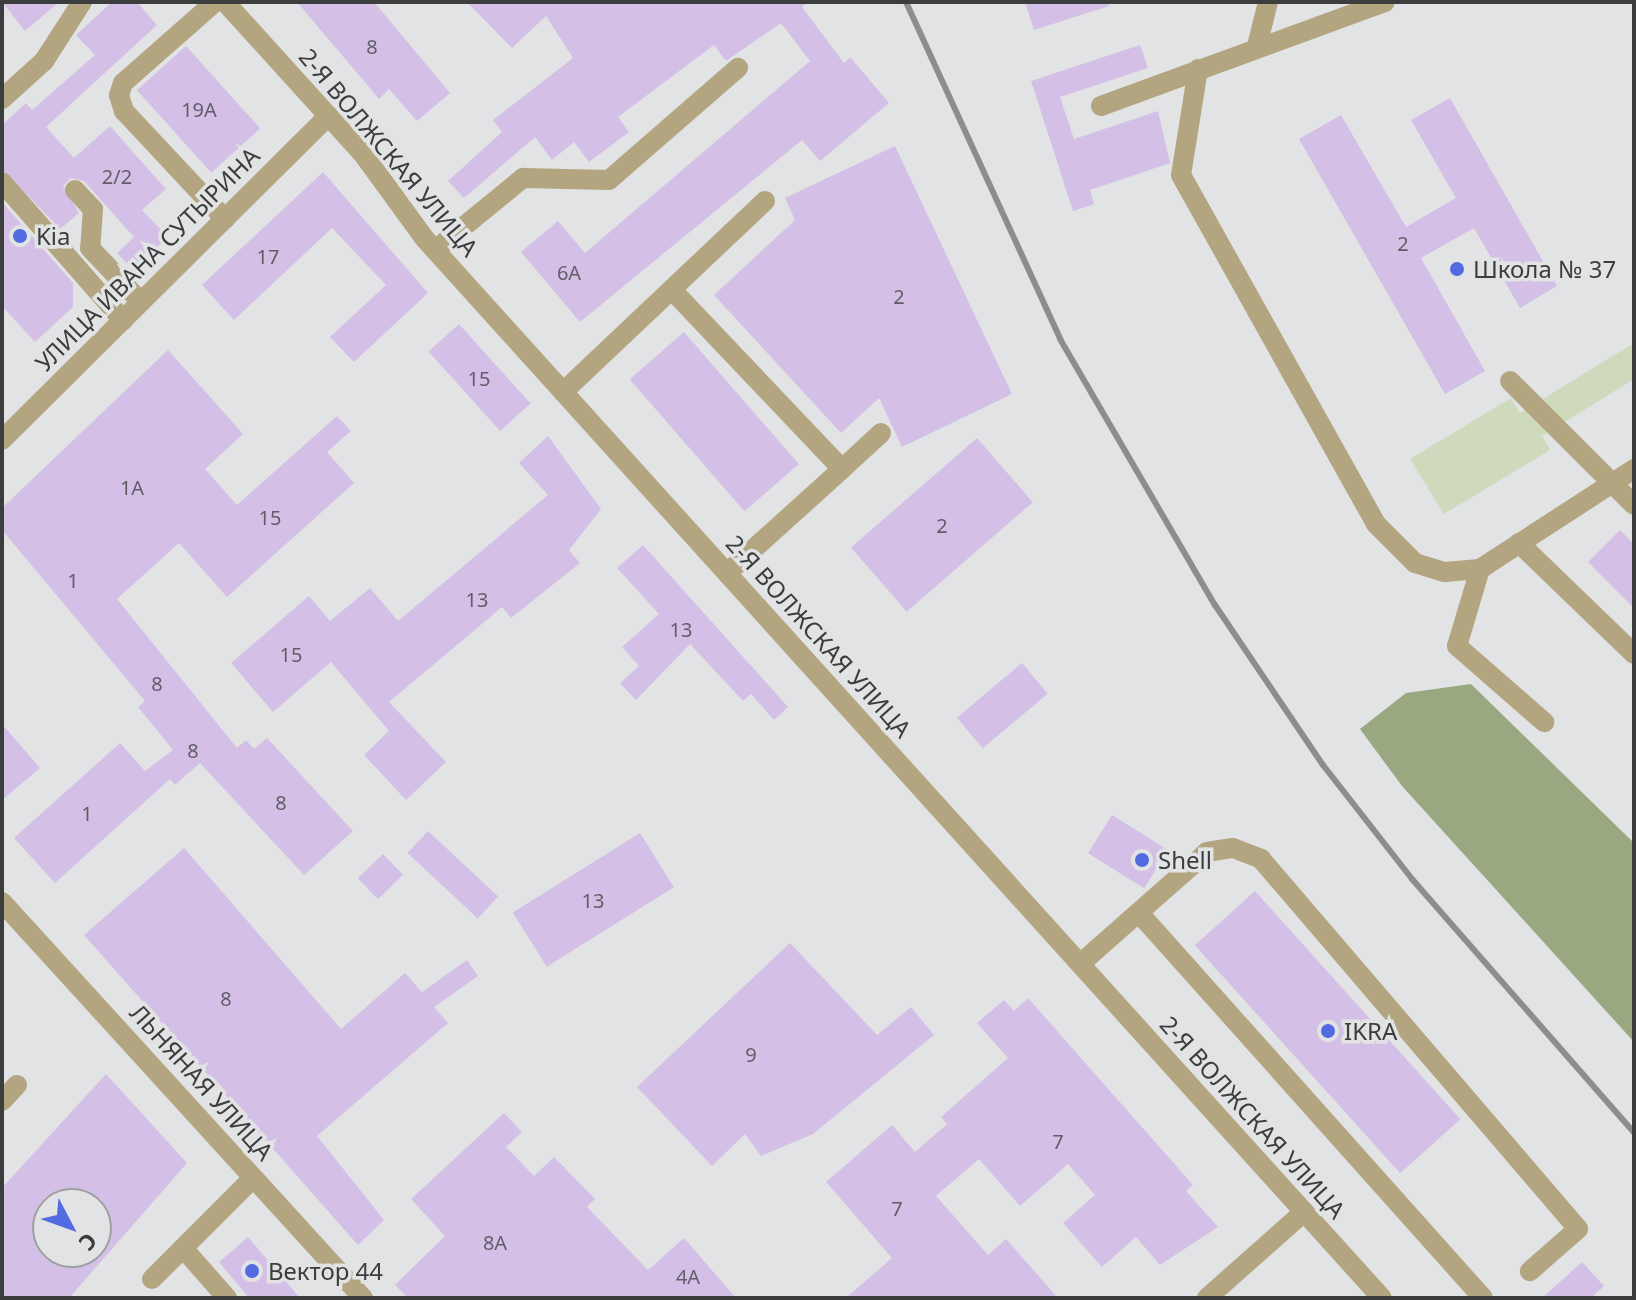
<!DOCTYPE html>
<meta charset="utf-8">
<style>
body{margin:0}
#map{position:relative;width:1636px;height:1300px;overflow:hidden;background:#e1e3e4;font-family:"Noto Sans",sans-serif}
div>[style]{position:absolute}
.green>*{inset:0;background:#cfdabd}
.forest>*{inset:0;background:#99a881}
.building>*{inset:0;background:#d4c0e7;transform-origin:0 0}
.minor>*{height:20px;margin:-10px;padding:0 10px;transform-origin:10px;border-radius:10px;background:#b4a581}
.rail>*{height:6px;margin:-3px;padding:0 3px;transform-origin:3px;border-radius:3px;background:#8c8d8e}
.dots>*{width:22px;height:22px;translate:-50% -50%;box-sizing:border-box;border:4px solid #e1e3e4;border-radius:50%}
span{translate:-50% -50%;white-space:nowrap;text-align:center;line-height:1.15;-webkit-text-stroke:7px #e1e3e4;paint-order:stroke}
.number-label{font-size:20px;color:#625e68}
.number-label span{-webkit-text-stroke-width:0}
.street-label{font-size:24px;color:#3c3d3d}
.poi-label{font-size:24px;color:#3c3d3d}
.left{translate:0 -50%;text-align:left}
.frame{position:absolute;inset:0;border:4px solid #3c3d3d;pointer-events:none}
.north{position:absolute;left:32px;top:1188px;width:80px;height:80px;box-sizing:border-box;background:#e1e3e4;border:2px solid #9fa1a1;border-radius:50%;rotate:131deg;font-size:22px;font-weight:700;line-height:32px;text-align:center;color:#3c3d3d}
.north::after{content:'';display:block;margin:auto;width:28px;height:36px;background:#536ae0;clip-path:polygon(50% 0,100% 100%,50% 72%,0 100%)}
</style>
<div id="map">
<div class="green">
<div style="clip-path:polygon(1634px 343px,1634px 379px,1542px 436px,1550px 450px,1444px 514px,1410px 459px,1511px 398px,1520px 413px)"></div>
</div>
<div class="forest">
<div style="clip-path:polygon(1471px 684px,1634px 843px,1634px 1042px,1402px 786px,1360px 729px,1406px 693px)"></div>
</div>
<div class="building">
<div style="clip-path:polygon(2px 2px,59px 2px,25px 31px)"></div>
<div style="clip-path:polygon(112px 2px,137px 2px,157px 25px,46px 127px,74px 158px,110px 126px,166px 189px,142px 210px,168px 237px,133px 270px,117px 253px,134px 237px,84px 181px,71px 178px,63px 186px,79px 213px,60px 229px,2px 169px,2px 125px,26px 103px,32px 110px,95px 55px,76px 35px)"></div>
<div style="clip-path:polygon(297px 2px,374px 2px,450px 93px,417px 121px,389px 89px,379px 99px)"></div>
<div style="clip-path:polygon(467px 2px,808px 2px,802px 7px,844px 63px,850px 57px,889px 103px,820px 161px,802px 140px,580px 322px,521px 252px,558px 221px,585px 253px,810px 61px,781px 23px,726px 61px,714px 45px,618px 117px,629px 132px,589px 162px,574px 142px,552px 160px,535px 137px,464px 198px,448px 181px,502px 132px,493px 120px,573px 58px,546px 16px,512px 48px)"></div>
<div style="clip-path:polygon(1025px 2px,1108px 2px,1109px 6px,1034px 30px)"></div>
<div style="clip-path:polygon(1140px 45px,1148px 68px,1060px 97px,1074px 139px,1158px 111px,1170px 163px,1090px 190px,1094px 204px,1073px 211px,1031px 81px)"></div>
<div style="left:186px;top:46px;width:111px;height:66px;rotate:48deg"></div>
<div style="clip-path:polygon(1450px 98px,1557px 286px,1520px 308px,1474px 228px,1421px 258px,1485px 371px,1445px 394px,1299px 139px,1341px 115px,1406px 227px,1456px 198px,1411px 120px)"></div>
<div style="clip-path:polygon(895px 146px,1012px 394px,902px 447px,879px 398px,841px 433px,714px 295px,795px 220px,785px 198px)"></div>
<div style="clip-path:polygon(323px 172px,428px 293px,354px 362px,330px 337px,386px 285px,332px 228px,234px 320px,202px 285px)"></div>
<div style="clip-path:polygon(2px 202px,73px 283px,73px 307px,35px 342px,2px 306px)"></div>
<div style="left:459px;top:324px;width:107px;height:41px;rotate:48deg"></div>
<div style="left:684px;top:332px;width:175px;height:72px;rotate:49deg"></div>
<div style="clip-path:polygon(168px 350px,243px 434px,205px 469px,237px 505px,337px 416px,351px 431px,327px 452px,354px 483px,227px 597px,179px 543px,117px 599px,237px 748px,246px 740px,254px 749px,267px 738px,353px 831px,304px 875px,200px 763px,175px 785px,170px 779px,55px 883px,14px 838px,120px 743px,145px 771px,173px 750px,138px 707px,145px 701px,2px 530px,2px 508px)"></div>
<div style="clip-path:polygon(548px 436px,601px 509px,569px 550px,580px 563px,511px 618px,502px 607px,389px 702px,446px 762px,406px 800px,364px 755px,389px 731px,331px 662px,273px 712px,231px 663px,309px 596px,330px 621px,370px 588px,398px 621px,548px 495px,519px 463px)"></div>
<div style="left:977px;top:438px;width:85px;height:167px;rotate:49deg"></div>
<div style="clip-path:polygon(1620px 530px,1634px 544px,1634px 608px,1588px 562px)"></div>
<div style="clip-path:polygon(643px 545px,788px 707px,774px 720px,751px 694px,743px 701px,690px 644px,636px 700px,620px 683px,639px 666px,622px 647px,659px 614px,617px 568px)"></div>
<div style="left:1022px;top:663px;width:40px;height:85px;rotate:50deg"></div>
<div style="clip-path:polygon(2px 724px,40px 768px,2px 800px)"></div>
<div style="left:1112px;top:815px;width:66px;height:45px;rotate:32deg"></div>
<div style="left:428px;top:831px;width:96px;height:30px;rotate:43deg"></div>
<div style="left:640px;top:833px;width:64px;height:150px;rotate:58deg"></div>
<div style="clip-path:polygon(184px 848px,341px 1029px,405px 973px,422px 992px,467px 960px,478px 976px,434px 1007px,448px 1023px,317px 1136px,384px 1220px,358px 1245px,84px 935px)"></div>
<div style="left:383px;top:854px;width:29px;height:35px;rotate:46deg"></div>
<div style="left:1255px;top:891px;width:307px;height:81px;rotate:48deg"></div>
<div style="clip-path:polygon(790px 943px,877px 1035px,911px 1007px,934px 1035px,813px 1134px,761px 1156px,745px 1134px,712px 1166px,637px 1087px)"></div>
<div style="clip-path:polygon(1028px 998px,1193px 1185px,1186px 1191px,1218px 1227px,1160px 1265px,1136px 1237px,1102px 1267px,1063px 1223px,1095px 1195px,1068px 1164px,1020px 1206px,979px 1159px,936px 1196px,988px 1255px,1006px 1239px,1058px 1298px,846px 1298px,892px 1258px,826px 1182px,892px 1125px,915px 1152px,947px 1124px,941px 1117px,1008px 1058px,977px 1023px,1004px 1000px,1014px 1011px)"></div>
<div style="clip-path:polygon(evenodd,106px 1074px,187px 1163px,69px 1298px,2px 1298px,2px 1188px,106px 1074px,48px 1204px,96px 1204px,96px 1252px,48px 1252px,48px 1204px)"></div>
<div style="clip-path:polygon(504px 1113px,522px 1132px,506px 1147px,534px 1176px,554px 1157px,595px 1199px,587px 1207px,648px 1270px,684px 1238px,736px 1298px,408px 1298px,395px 1285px,445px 1236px,411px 1199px)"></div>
<div style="clip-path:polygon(248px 1237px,300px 1298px,249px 1298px,219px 1262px)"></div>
<div style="clip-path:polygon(1582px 1262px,1604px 1286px,1591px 1298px,1542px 1298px)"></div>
</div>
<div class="minor">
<div style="left:215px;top:2px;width:123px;rotate:138.6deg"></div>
<div style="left:123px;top:83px;width:13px;rotate:108deg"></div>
<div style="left:119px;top:95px;width:17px;rotate:73deg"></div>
<div style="left:124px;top:111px;width:148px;rotate:46.9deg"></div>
<div style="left:225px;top:2px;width:205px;rotate:47.8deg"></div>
<div style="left:363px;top:154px;width:105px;rotate:53.9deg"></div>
<div style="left:425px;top:239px;width:1427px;rotate:47.9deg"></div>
<div style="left:1257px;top:46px;width:45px;rotate:-76deg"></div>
<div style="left:1198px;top:69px;width:107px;rotate:99.1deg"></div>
<div style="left:1181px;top:175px;width:400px;rotate:60.8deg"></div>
<div style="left:1376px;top:524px;width:55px;rotate:45deg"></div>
<div style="left:1415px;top:563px;width:31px;rotate:17deg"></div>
<div style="left:1445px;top:572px;width:35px;rotate:-5deg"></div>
<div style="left:2px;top:99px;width:57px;rotate:-42.1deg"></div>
<div style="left:44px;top:61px;width:70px;rotate:-57.2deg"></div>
<div style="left:1101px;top:106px;width:302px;rotate:-20.1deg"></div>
<div style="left:2px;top:182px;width:184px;rotate:48.8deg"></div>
<div style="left:75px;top:190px;width:26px;rotate:47deg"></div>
<div style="left:93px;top:209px;width:39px;rotate:94deg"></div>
<div style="left:90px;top:248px;width:74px;rotate:46.6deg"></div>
<div style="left:435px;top:250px;width:114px;rotate:-39.3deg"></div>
<div style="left:523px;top:178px;width:86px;rotate:1.3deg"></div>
<div style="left:609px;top:180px;width:171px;rotate:-41deg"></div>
<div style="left:673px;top:291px;width:245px;rotate:46.5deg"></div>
<div style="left:842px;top:469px;width:53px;rotate:-42.7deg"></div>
<div style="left:1510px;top:381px;width:175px;rotate:45deg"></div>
<div style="left:563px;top:392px;width:278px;rotate:-43.4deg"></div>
<div style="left:2px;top:440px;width:460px;rotate:-44.8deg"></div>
<div style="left:1519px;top:543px;width:160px;rotate:44deg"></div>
<div style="left:1480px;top:569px;width:80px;rotate:106.6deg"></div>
<div style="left:1457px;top:646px;width:116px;rotate:41.1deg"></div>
<div style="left:1480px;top:569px;width:184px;rotate:-33deg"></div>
<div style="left:727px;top:573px;width:155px;rotate:-42.1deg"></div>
<div style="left:2px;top:902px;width:536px;rotate:47.65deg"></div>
<div style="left:1139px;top:913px;width:516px;rotate:48.22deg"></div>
<div style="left:1080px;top:964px;width:169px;rotate:-41.4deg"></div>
<div style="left:1207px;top:852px;width:26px;rotate:-9deg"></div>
<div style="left:1233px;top:848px;width:30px;rotate:21deg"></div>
<div style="left:1261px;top:859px;width:487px;rotate:49.4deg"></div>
<div style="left:1578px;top:1229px;width:64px;rotate:138.8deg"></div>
<div style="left:2px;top:1101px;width:22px;rotate:-47deg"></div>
<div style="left:183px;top:1248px;width:67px;rotate:48.7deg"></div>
<div style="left:152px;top:1279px;width:143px;rotate:-45deg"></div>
<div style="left:1207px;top:1298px;width:130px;rotate:-41.6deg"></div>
</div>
<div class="rail">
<div style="left:906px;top:2px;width:371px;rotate:65.4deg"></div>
<div style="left:1060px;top:339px;width:308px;rotate:59.8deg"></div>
<div style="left:1215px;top:605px;width:193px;rotate:56deg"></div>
<div style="left:1323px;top:765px;width:145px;rotate:52deg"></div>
<div style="left:1412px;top:879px;width:337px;rotate:48.8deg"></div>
</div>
<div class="dots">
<div style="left:20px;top:236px;background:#536ae0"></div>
<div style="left:1457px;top:269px;background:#536ae0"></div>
<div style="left:1142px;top:860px;background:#536ae0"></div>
<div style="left:1328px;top:1031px;background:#536ae0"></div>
<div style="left:252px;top:1271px;background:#536ae0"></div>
</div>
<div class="number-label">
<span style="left:372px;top:46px">8</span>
<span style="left:199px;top:109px">19А</span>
<span style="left:117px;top:176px">2/2</span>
<span style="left:1403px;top:243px">2</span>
<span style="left:268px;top:256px">17</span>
<span style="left:569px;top:272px">6А</span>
<span style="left:899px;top:296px">2</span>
<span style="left:479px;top:378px">15</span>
<span style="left:132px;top:487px">1А</span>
<span style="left:270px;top:517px">15</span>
<span style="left:942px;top:525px">2</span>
<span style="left:73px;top:580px">1</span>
<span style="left:477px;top:599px">13</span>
<span style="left:681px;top:629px">13</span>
<span style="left:291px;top:654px">15</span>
<span style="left:157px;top:683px">8</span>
<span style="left:193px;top:750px">8</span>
<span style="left:281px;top:802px">8</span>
<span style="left:87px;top:813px">1</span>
<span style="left:593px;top:900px">13</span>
<span style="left:226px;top:998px">8</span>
<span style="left:751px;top:1054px">9</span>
<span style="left:1058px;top:1141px">7</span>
<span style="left:897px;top:1208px">7</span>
<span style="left:495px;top:1242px">8А</span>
<span style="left:688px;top:1276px">4А</span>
</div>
<div class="street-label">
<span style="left:389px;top:152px;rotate:50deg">2-Я ВОЛЖСКАЯ УЛИЦА</span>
<span style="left:147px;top:259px;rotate:-45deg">УЛИЦА ИВАНА СУТЫРИНА</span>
<span style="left:819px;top:636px;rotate:48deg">2-Я ВОЛЖСКАЯ УЛИЦА</span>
<span style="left:202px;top:1082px;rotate:48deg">ЛЬНЯНАЯ УЛИЦА</span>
<span style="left:1253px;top:1117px;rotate:48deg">2-Я ВОЛЖСКАЯ УЛИЦА</span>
</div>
<div class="poi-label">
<span class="left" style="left:36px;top:236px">Kia</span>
<span class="left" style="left:1473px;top:269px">Школа № 37</span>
<span class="left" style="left:1158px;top:860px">Shell</span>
<span class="left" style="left:1344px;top:1031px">IKRA</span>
<span class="left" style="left:268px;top:1271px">Вектор 44</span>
</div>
<div class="frame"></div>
<div class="north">С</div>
</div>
